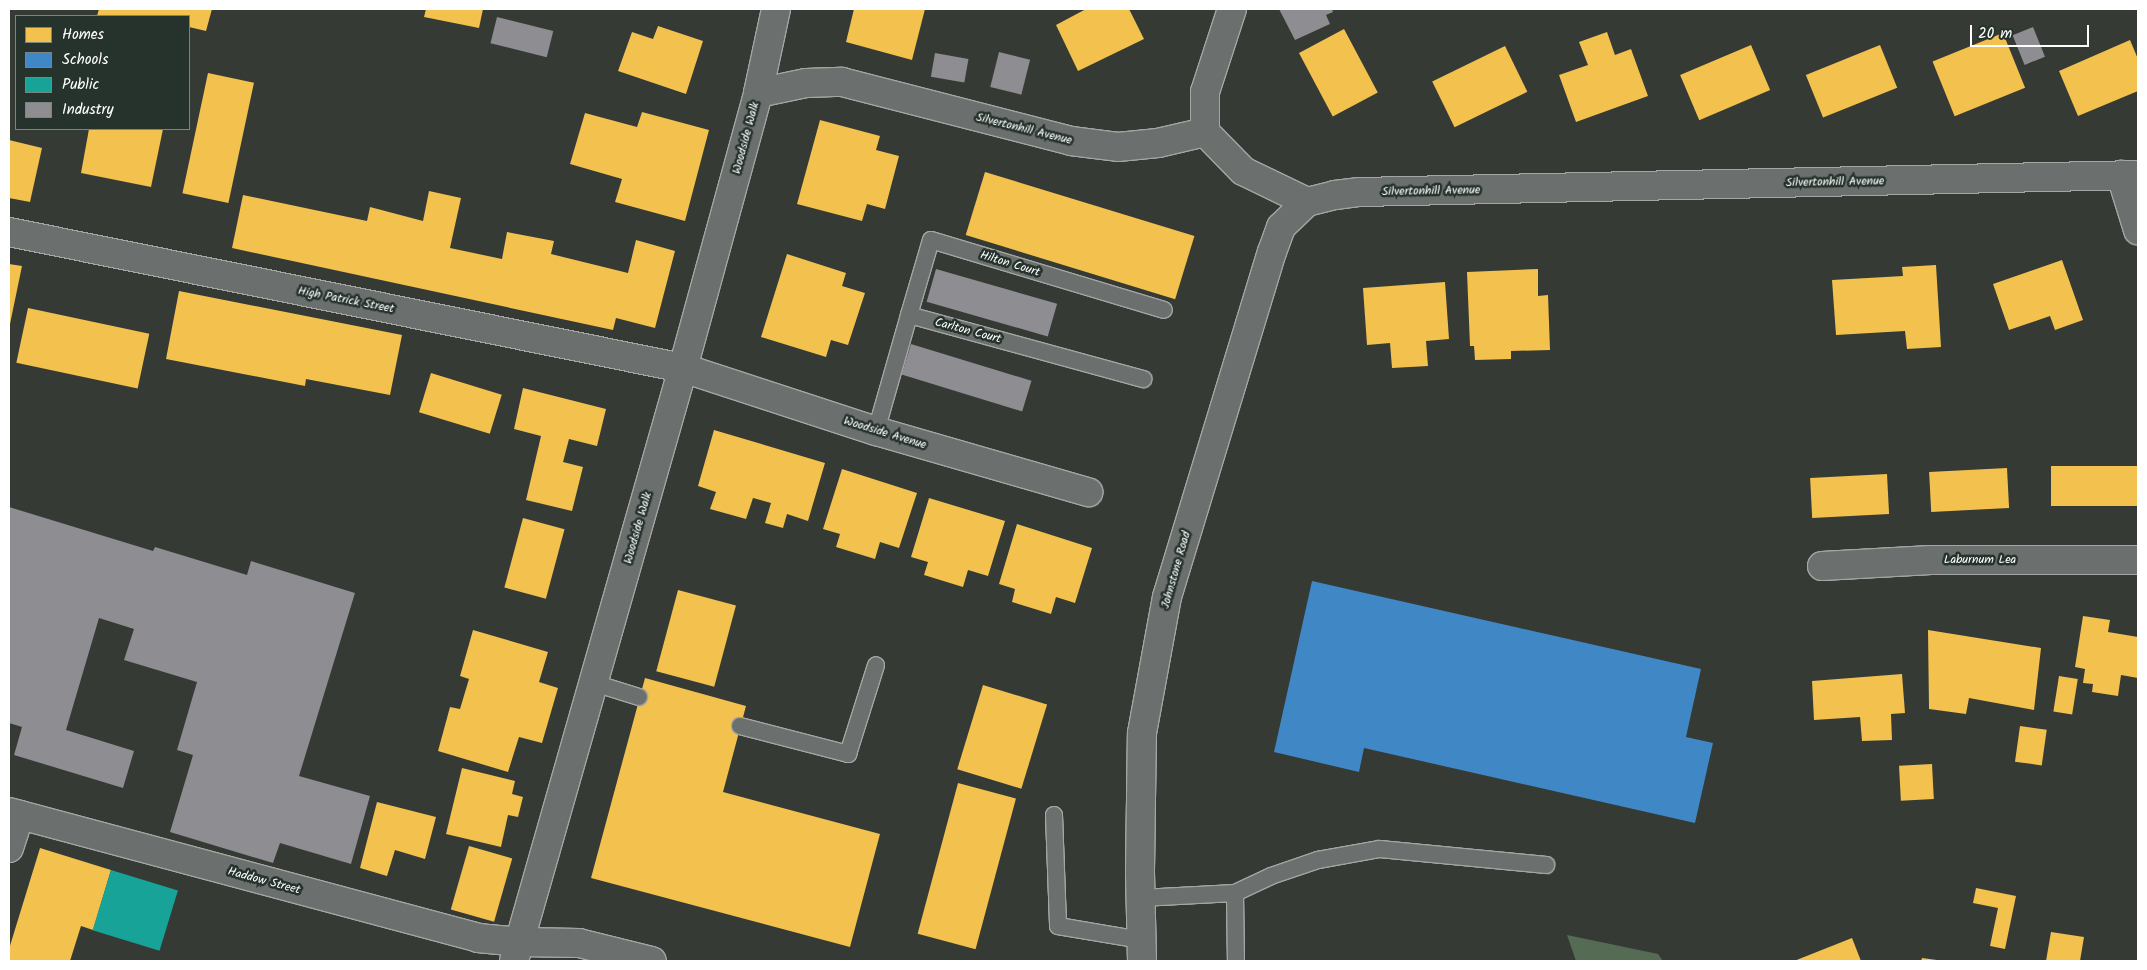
<!DOCTYPE html>
<style>
body{margin:0}
#map{position:relative;width:2147px;height:970px;overflow:hidden;background:#353a35;font-family:Kalam,sans-serif}
div>[style]{position:absolute}
.green>*{inset:0;background:#566b53}
.homes>*{inset:0;background:#f2c14e;transform-origin:0 0}
.schools>*{inset:0;background:#3f88c5}
.public>*{inset:0;background:#17a398;transform-origin:0 0}
.industry>*{inset:0;background:#8d8d92;transform-origin:0 0}
.roads{filter:drop-shadow(1px 0 #a4a6a4) drop-shadow(-1px 0 #a4a6a4) drop-shadow(0 1px #a4a6a4) drop-shadow(0 -1px #a4a6a4)}
.service>*{height:16px;margin:-8px;padding:0 8px;transform-origin:8px;border-radius:8px;background:#6b6f6d}
.minor>*{height:28px;margin:-14px;padding:0 14px;transform-origin:14px;border-radius:14px;background:#6b6f6d}
.tertiary>*{height:28px;margin:-14px;padding:0 14px;transform-origin:14px;border-radius:14px;background:#6b6f6d}
span{translate:-50% -50%;white-space:nowrap;text-align:center;line-height:1.15;-webkit-text-stroke:5px #26332d;paint-order:stroke}
.street-label{font-size:12px;color:#fff}
.frame{position:absolute;inset:0;border:10px solid #fff;pointer-events:none}
.legend{position:absolute;left:15px;top:15px;width:175px;height:115px;box-sizing:border-box;background:#26332d;border:1px solid #7d8581;margin:0;padding:6px 9px;list-style:none;font-size:15px;color:#fff}
.legend li{display:flex;align-items:center;gap:10px;height:25px}
.legend b{width:25px;border:1px solid #7d8581}
.scale{position:absolute;left:1970px;top:25px;width:119px;height:22px;box-sizing:border-box;border:2px solid #fff;border-top:0;padding-left:6px;font-size:15px;line-height:18px;white-space:nowrap;color:#fff;-webkit-text-stroke:4px #26332d;paint-order:stroke}
</style>
<div id="map">
<div class="green">
<div style="clip-path:polygon(1567px 935px,1658px 954px,1663px 961px,1576px 961px)"></div>
</div>
<div class="homes">
<div style="clip-path:polygon(99px 9px,212px 9px,206px 31px,189px 27px,189px 16px,97px 16px)"></div>
<div style="clip-path:polygon(426px 9px,483px 9px,479px 28px,424px 17px)"></div>
<div style="clip-path:polygon(854px 9px,925px 9px,912px 60px,846px 42px)"></div>
<div style="clip-path:polygon(1086px 9px,1129px 9px,1144px 39px,1078px 71px,1056px 25px)"></div>
<div style="clip-path:polygon(658px 26px,703px 41px,686px 94px,618px 71px,632px 32px,653px 39px)"></div>
<div style="left:1344px;top:29px;width:72px;height:51px;rotate:62deg"></div>
<div style="clip-path:polygon(1607px 32px,1615px 55px,1631px 49px,1648px 96px,1576px 122px,1559px 75px,1588px 65px,1579px 42px)"></div>
<div style="left:2003px;top:33px;width:59px;height:76px;rotate:68deg"></div>
<div style="clip-path:polygon(2130px 40px,2138px 59px,2138px 91px,2078px 116px,2059px 71px)"></div>
<div style="left:1751px;top:45px;width:49px;height:77px;rotate:67deg"></div>
<div style="left:1880px;top:45px;width:46px;height:80px;rotate:68deg"></div>
<div style="left:1505px;top:46px;width:51px;height:81px;rotate:64deg"></div>
<div style="left:208px;top:73px;width:47px;height:123px;rotate:12deg"></div>
<div style="clip-path:polygon(642px 112px,709px 130px,685px 221px,615px 202px,622px 179px,570px 164px,585px 113px,637px 127px)"></div>
<div style="clip-path:polygon(820px 120px,880px 136px,876px 150px,899px 156px,885px 209px,867px 204px,862px 221px,797px 204px)"></div>
<div style="clip-path:polygon(89px 129px,163px 129px,151px 187px,81px 173px)"></div>
<div style="clip-path:polygon(9px 140px,42px 148px,30px 202px,9px 198px)"></div>
<div style="left:985px;top:172px;width:219px;height:66px;rotate:17deg"></div>
<div style="clip-path:polygon(429px 191px,461px 198px,450px 248px,502px 259px,507px 232px,554px 241px,551px 254px,628px 273px,636px 240px,675px 251px,655px 328px,616px 318px,613px 330px,232px 248px,243px 195px,367px 221px,370px 207px,423px 221px)"></div>
<div style="clip-path:polygon(787px 254px,846px 273px,842px 286px,865px 293px,848px 345px,831px 340px,826px 357px,761px 337px)"></div>
<div style="clip-path:polygon(2062px 260px,2083px 320px,2055px 330px,2050px 316px,2009px 330px,1993px 284px)"></div>
<div style="clip-path:polygon(9px 264px,22px 266px,10px 324px,9px 324px)"></div>
<div style="clip-path:polygon(1936px 265px,1941px 347px,1907px 349px,1905px 331px,1836px 335px,1832px 280px,1903px 276px,1902px 267px)"></div>
<div style="clip-path:polygon(1538px 269px,1538px 296px,1548px 295px,1550px 350px,1511px 351px,1511px 359px,1475px 360px,1474px 346px,1470px 346px,1467px 272px)"></div>
<div style="clip-path:polygon(1445px 282px,1449px 339px,1426px 341px,1428px 366px,1392px 368px,1390px 343px,1367px 345px,1363px 288px)"></div>
<div style="clip-path:polygon(179px 291px,402px 335px,390px 395px,306px 379px,305px 386px,166px 359px)"></div>
<div style="left:28px;top:308px;width:124px;height:56px;rotate:12deg"></div>
<div style="left:431px;top:373px;width:74px;height:41px;rotate:17deg"></div>
<div style="clip-path:polygon(523px 388px,606px 409px,597px 446px,569px 439px,563px 462px,583px 467px,572px 511px,526px 500px,541px 436px,514px 429px)"></div>
<div style="clip-path:polygon(714px 430px,825px 463px,808px 521px,787px 514px,783px 528px,765px 523px,771px 503px,753px 498px,746px 519px,710px 509px,716px 492px,698px 486px)"></div>
<div style="left:2138px;top:466px;width:40px;height:87px;rotate:90deg"></div>
<div style="left:2007px;top:468px;width:40px;height:78px;rotate:87deg"></div>
<div style="clip-path:polygon(842px 469px,917px 493px,899px 548px,880px 542px,875px 559px,836px 547px,840px 534px,823px 529px)"></div>
<div style="left:1887px;top:474px;width:40px;height:77px;rotate:87deg"></div>
<div style="clip-path:polygon(929px 498px,1005px 521px,988px 576px,968px 570px,963px 587px,924px 575px,928px 562px,911px 557px)"></div>
<div style="left:523px;top:518px;width:43px;height:72px;rotate:15deg"></div>
<div style="clip-path:polygon(1017px 524px,1092px 548px,1075px 603px,1056px 597px,1051px 614px,1012px 602px,1015px 589px,999px 584px)"></div>
<div style="left:678px;top:590px;width:60px;height:84px;rotate:15deg"></div>
<div style="clip-path:polygon(2083px 616px,2110px 620px,2108px 632px,2138px 637px,2138px 678px,2121px 675px,2118px 696px,2092px 692px,2093px 684px,2083px 683px,2085px 669px,2075px 667px)"></div>
<div style="clip-path:polygon(473px 630px,548px 652px,539px 682px,558px 688px,542px 743px,519px 737px,508px 772px,438px 751px,450px 707px,460px 709px,469px 679px,460px 676px)"></div>
<div style="clip-path:polygon(1928px 630px,2041px 648px,2034px 710px,1969px 698px,1966px 714px,1929px 709px)"></div>
<div style="clip-path:polygon(1902px 674px,1905px 713px,1891px 714px,1892px 740px,1862px 741px,1860px 717px,1814px 720px,1812px 681px)"></div>
<div style="left:2059px;top:676px;width:19px;height:36px;rotate:9deg"></div>
<div style="clip-path:polygon(645px 678px,746px 706px,723px 792px,880px 834px,850px 947px,591px 878px)"></div>
<div style="left:983px;top:685px;width:67px;height:88px;rotate:17deg"></div>
<div style="left:2020px;top:726px;width:27px;height:36px;rotate:8deg"></div>
<div style="left:1932px;top:764px;width:35px;height:33px;rotate:87deg"></div>
<div style="clip-path:polygon(462px 768px,515px 781px,512px 794px,523px 797px,518px 817px,508px 815px,501px 847px,446px 834px)"></div>
<div style="left:958px;top:783px;width:60px;height:156px;rotate:15deg"></div>
<div style="clip-path:polygon(377px 802px,436px 817px,425px 859px,395px 850px,387px 876px,360px 868px)"></div>
<div style="left:469px;top:846px;width:45px;height:66px;rotate:16deg"></div>
<div style="clip-path:polygon(40px 848px,111px 870px,93px 930px,81px 926px,70px 961px,9px 961px,9px 949px)"></div>
<div style="clip-path:polygon(1976px 888px,2016px 896px,2005px 949px,1990px 946px,1998px 908px,1973px 903px)"></div>
<div style="clip-path:polygon(2051px 932px,2084px 937px,2080px 961px,2046px 961px)"></div>
<div style="clip-path:polygon(1852px 938px,1861px 961px,1794px 961px)"></div>
<div style="clip-path:polygon(1922px 958px,1937px 960px,1937px 961px,1921px 961px)"></div>
</div>
<div class="schools">
<div style="clip-path:polygon(1312px 581px,1701px 669px,1686px 737px,1713px 743px,1695px 823px,1364px 748px,1359px 772px,1274px 752px)"></div>
</div>
<div class="public">
<div style="left:111px;top:870px;width:70px;height:63px;rotate:17deg"></div>
</div>
<div class="industry">
<div style="clip-path:polygon(1279px 9px,1332px 9px,1333px 12px,1326px 15px,1330px 24px,1295px 40px)"></div>
<div style="left:497px;top:17px;width:58px;height:27px;rotate:14deg"></div>
<div style="left:2033px;top:27px;width:32px;height:22px;rotate:68deg"></div>
<div style="left:999px;top:52px;width:32px;height:36px;rotate:14deg"></div>
<div style="left:935px;top:53px;width:34px;height:24px;rotate:10deg"></div>
<div style="left:936px;top:269px;width:126px;height:34px;rotate:16deg"></div>
<div style="left:911px;top:344px;width:126px;height:32px;rotate:17deg"></div>
<div style="clip-path:polygon(9px 507px,153px 551px,155px 547px,247px 575px,251px 561px,355px 593px,299px 776px,370px 796px,351px 864px,280px 843px,273px 863px,170px 832px,193px 755px,177px 750px,197px 682px,124px 660px,134px 629px,99px 618px,66px 730px,134px 751px,123px 788px,14px 755px,22px 727px,9px 723px)"></div>
</div>
<div class="roads">
<div class="service">
<div style="left:909px;top:315px;width:78px;rotate:-73.7deg"></div>
<div style="left:931px;top:240px;width:243px;rotate:16.7deg"></div>
<div style="left:876px;top:431px;width:121px;rotate:-74.1deg"></div>
<div style="left:909px;top:315px;width:243px;rotate:15.3deg"></div>
<div style="left:594px;top:683px;width:47px;rotate:17.3deg"></div>
<div style="left:740px;top:726px;width:112px;rotate:14.5deg"></div>
<div style="left:848px;top:754px;width:93px;rotate:-72.5deg"></div>
<div style="left:1054px;top:815px;width:111px;rotate:87.9deg"></div>
<div style="left:1058px;top:926px;width:85px;rotate:9.5deg"></div>
<div style="left:1235px;top:893px;width:68px;rotate:89.2deg"></div>
<div style="left:1141px;top:898px;width:94px;rotate:-3deg"></div>
<div style="left:1235px;top:893px;width:40px;rotate:-25deg"></div>
<div style="left:1271px;top:876px;width:50px;rotate:-18.8deg"></div>
<div style="left:1318px;top:860px;width:63px;rotate:-10.1deg"></div>
<div style="left:1380px;top:849px;width:167px;rotate:5.5deg"></div>
</div>
<div class="minor">
<div style="left:758px;top:93px;width:49px;rotate:-11.8deg"></div>
<div style="left:806px;top:83px;width:36px;rotate:-2deg"></div>
<div style="left:842px;top:82px;width:236px;rotate:14.4deg"></div>
<div style="left:1071px;top:141px;width:47px;rotate:7.3deg"></div>
<div style="left:1118px;top:147px;width:40px;rotate:-5.7deg"></div>
<div style="left:1158px;top:143px;width:48px;rotate:-13.2deg"></div>
<div style="left:1205px;top:132px;width:40px;rotate:-90deg"></div>
<div style="left:1205px;top:92px;width:87px;rotate:-72deg"></div>
<div style="left:1205px;top:132px;width:54px;rotate:45.7deg"></div>
<div style="left:1243px;top:171px;width:71px;rotate:25.8deg"></div>
<div style="left:2121px;top:175px;width:58px;rotate:72.8deg"></div>
<div style="left:9px;top:232px;width:688px;rotate:11.41deg"></div>
<div style="left:683px;top:368px;width:203px;rotate:18.1deg"></div>
<div style="left:876px;top:431px;width:221px;rotate:16.1deg"></div>
<div style="left:1822px;top:566px;width:109px;rotate:-3.2deg"></div>
<div style="left:1931px;top:560px;width:207px"></div>
<div style="left:9px;top:812px;width:486px;rotate:15deg"></div>
<div style="left:478px;top:938px;width:42px;rotate:5.4deg"></div>
<div style="left:520px;top:942px;width:59px;rotate:1deg"></div>
<div style="left:579px;top:943px;width:75px;rotate:13.9deg"></div>
<div style="left:9px;top:848px;width:35px;rotate:-72deg"></div>
<div style="left:514px;top:961px;width:617px;rotate:-74.09deg"></div>
<div style="left:683px;top:368px;width:285px;rotate:-74.7deg"></div>
<div style="left:758px;top:93px;width:86px;rotate:-77.9deg"></div>
</div>
<div class="tertiary">
<div style="left:1142px;top:961px;width:90px;rotate:-91.3deg"></div>
<div style="left:1140px;top:871px;width:138px;rotate:-89.2deg"></div>
<div style="left:1142px;top:733px;width:138px;rotate:-79.6deg"></div>
<div style="left:1167px;top:597px;width:361px;rotate:-73.1deg"></div>
<div style="left:1272px;top:252px;width:27px;rotate:-70deg"></div>
<div style="left:1281px;top:227px;width:36px;rotate:-44deg"></div>
<div style="left:1307px;top:202px;width:29px;rotate:-14deg"></div>
<div style="left:1335px;top:195px;width:25px;rotate:-7deg"></div>
<div style="left:1360px;top:192px;width:778px;rotate:-1.25deg"></div>
</div>
</div>
<div class="street-label">
<span style="left:1024px;top:129px;rotate:14deg">Silvertonhill Avenue</span>
<span style="left:746px;top:138px;rotate:-75deg">Woodside Walk</span>
<span style="left:1835px;top:182px;rotate:-1deg">Silvertonhill Avenue</span>
<span style="left:1431px;top:191px;rotate:-1deg">Silvertonhill Avenue</span>
<span style="left:1010px;top:264px;rotate:17deg">Hilton Court</span>
<span style="left:346px;top:300px;rotate:11deg">High Patrick Street</span>
<span style="left:968px;top:331px;rotate:15deg">Carlton Court</span>
<span style="left:885px;top:433px;rotate:17deg">Woodside Avenue</span>
<span style="left:638px;top:528px;rotate:-74deg">Woodside Walk</span>
<span style="left:1980px;top:560px">Laburnum Lea</span>
<span style="left:1176px;top:570px;rotate:-74deg">Johnstone Road</span>
<span style="left:264px;top:881px;rotate:15deg">Haddow Street</span>
</div>
<div class="frame"></div>
<ul class="legend">
<li><b style="height:14px;background:#f2c14e"></b>Homes</li>
<li><b style="height:14px;background:#3f88c5"></b>Schools</li>
<li><b style="height:14px;background:#17a398"></b>Public</li>
<li><b style="height:14px;background:#8d8d92"></b>Industry</li>
</ul>
<div class="scale">20 m</div>
</div>
